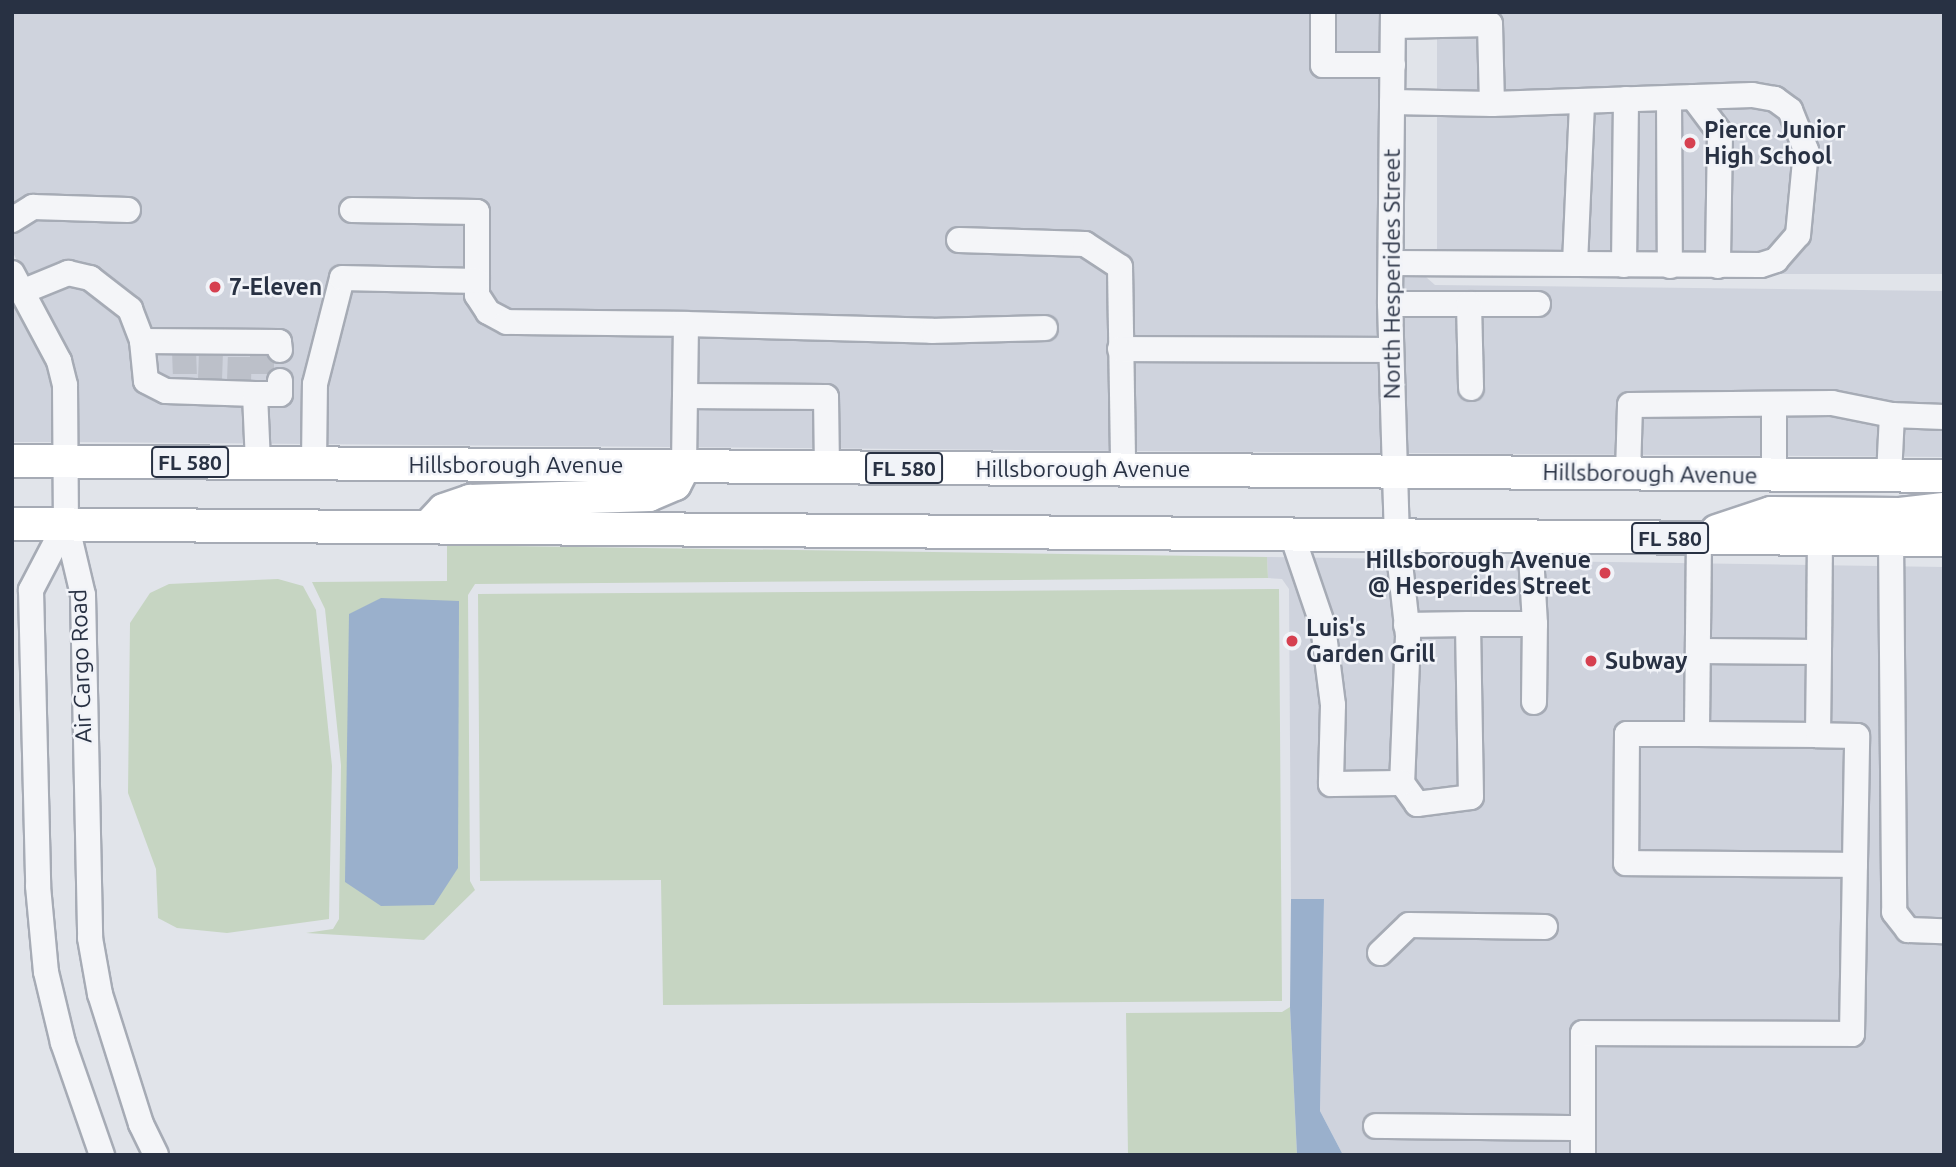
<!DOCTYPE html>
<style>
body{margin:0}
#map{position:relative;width:1956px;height:1167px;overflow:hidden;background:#e1e4ea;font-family:Ubuntu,sans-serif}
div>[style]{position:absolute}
.built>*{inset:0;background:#cfd3dd;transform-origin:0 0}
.green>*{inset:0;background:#c6d5c2}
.water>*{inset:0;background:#9ab0cc}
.minor-tunnel>*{height:24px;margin-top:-12px;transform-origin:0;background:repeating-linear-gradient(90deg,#bcc0c9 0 24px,transparent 0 36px)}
.roads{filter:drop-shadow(2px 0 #a6abb5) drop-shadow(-2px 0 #a6abb5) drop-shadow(0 2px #a6abb5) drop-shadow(0 -2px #a6abb5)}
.minor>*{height:24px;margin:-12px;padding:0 12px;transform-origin:12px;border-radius:12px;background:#f4f5f8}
.major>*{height:32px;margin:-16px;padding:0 16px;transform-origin:16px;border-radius:16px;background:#fff}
.dots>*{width:19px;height:19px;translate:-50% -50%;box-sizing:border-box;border:4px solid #f1f3f8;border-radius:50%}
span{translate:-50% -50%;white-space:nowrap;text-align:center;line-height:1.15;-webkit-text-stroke:5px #f1f3f8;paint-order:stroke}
.shield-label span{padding:2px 5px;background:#f1f3f8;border:2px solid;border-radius:5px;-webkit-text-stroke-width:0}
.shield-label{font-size:21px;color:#283143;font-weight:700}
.poi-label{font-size:23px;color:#283143;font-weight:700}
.left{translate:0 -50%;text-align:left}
.right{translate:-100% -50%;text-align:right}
.street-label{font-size:23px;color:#283143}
.frame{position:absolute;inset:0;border:14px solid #283143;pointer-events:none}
</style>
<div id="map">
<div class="built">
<div style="clip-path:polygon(12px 12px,1383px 12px,1383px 453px,76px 442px,69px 358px,12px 251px)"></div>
<div style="left:1437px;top:12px;width:507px;height:262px"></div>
<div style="clip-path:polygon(1402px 249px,1426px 249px,1426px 277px,1435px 285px,1944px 291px,1944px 457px,1405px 453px)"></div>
<div style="clip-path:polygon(12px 299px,49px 366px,54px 386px,54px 442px,12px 442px)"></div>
<div style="clip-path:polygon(1267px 557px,1944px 567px,1944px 1155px,1343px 1155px,1320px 1111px,1324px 899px,1291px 899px,1289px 589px,1282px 579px,1268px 578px)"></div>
</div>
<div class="green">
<div style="clip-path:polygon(447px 545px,1267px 557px,1268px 578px,475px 584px,468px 595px,470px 881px,475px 890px,424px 940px,306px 933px,333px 929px,339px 919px,341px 765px,325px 609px,312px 582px,447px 581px)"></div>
<div style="clip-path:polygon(278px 579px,303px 586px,316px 610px,332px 766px,329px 919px,227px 933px,177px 928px,158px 918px,156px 869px,128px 793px,130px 623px,150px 593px,169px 584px)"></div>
<div style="clip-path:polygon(1279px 589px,1282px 1001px,663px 1005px,661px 880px,480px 881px,478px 594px)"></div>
<div style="clip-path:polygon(1290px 1007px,1297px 1155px,1128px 1155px,1126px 1013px,1282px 1012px)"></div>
</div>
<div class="water">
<div style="clip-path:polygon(381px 598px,459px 601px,458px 868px,434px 905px,381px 906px,345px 882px,349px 614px)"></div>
<div style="clip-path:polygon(1291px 899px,1324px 899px,1320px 1111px,1343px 1155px,1297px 1155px,1290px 1007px)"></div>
</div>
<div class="minor-tunnel">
<div style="left:184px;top:350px;width:30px;rotate:88deg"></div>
<div style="left:262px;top:350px;width:31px;rotate:90deg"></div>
<div style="left:210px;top:380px;width:30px;rotate:-88deg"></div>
<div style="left:239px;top:381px;width:31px;rotate:-88deg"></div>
</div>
<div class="roads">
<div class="minor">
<div style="left:1323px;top:12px;width:53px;rotate:90deg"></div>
<div style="left:1323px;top:65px;width:70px"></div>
<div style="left:1393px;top:12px;width:292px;rotate:90.6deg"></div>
<div style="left:1390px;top:304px;width:232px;rotate:88.3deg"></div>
<div style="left:1397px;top:536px;width:101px;rotate:83.7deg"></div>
<div style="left:1408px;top:636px;width:147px;rotate:92.3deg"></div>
<div style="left:1402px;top:783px;width:26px;rotate:54deg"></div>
<div style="left:1417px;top:804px;width:54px;rotate:-7.4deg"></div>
<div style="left:1471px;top:797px;width:173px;rotate:-91deg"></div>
<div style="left:1468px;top:624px;width:67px"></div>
<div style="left:1535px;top:624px;width:87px;rotate:-93.3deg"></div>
<div style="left:1393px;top:26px;width:97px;rotate:-1.2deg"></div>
<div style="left:1490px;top:24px;width:80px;rotate:88.6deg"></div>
<div style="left:1693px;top:97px;width:45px;rotate:53.1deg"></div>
<div style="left:1720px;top:133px;width:133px;rotate:90.9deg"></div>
<div style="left:1669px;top:98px;width:168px;rotate:89.7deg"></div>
<div style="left:352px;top:210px;width:125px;rotate:0.9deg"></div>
<div style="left:477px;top:212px;width:83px;rotate:90deg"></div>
<div style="left:477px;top:295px;width:20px;rotate:57deg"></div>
<div style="left:488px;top:312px;width:21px;rotate:28deg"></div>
<div style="left:507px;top:322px;width:179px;rotate:0.6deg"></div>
<div style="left:686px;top:324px;width:72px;rotate:90.8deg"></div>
<div style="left:685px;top:396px;width:141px;rotate:0.4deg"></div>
<div style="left:826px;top:397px;width:70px;rotate:89.2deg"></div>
<div style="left:12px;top:220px;width:25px;rotate:-32deg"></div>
<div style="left:33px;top:207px;width:95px;rotate:1.8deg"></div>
<div style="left:959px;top:240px;width:126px;rotate:1.8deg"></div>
<div style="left:1085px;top:244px;width:42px;rotate:33.3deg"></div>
<div style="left:1120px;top:267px;width:202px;rotate:89.1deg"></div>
<div style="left:1391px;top:263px;width:370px;rotate:0.3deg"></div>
<div style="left:1761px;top:265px;width:16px;rotate:-18deg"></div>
<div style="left:1776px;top:260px;width:33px;rotate:-49deg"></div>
<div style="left:1798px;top:235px;width:85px;rotate:-84.6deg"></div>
<div style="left:1806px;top:150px;width:43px;rotate:-111.8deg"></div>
<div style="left:1790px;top:110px;width:19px;rotate:-144deg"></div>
<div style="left:1775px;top:99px;width:23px;rotate:-170deg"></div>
<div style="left:1752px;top:95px;width:260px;rotate:178deg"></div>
<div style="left:1492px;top:104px;width:100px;rotate:-178.9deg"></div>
<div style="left:1575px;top:264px;width:163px;rotate:-87.5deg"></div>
<div style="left:1624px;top:265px;width:166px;rotate:-89.3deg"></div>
<div style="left:12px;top:273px;width:100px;rotate:61.9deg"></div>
<div style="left:59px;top:361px;width:25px;rotate:76deg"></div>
<div style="left:65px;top:385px;width:138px;rotate:89.6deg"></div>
<div style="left:66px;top:523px;width:74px;rotate:76.7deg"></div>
<div style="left:83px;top:595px;width:343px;rotate:88.8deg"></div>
<div style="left:90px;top:938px;width:57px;rotate:79.9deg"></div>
<div style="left:100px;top:994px;width:136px;rotate:72.5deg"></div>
<div style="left:141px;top:1124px;width:34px;rotate:64deg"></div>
<div style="left:24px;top:291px;width:48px;rotate:-22.2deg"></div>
<div style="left:68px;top:273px;width:23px;rotate:13deg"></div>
<div style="left:90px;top:278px;width:51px;rotate:37.8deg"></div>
<div style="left:130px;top:309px;width:34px;rotate:69deg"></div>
<div style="left:142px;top:341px;width:40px;rotate:84.3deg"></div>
<div style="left:146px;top:381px;width:22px;rotate:27deg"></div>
<div style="left:166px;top:391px;width:89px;rotate:1.9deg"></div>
<div style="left:255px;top:394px;width:69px;rotate:87.5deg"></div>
<div style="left:1390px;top:304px;width:148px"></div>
<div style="left:1469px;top:304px;width:84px;rotate:88.6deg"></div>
<div style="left:686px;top:324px;width:246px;rotate:1.6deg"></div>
<div style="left:932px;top:331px;width:113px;rotate:-1.5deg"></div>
<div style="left:142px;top:341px;width:137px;rotate:0.4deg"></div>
<div style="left:279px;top:342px;width:8px;rotate:83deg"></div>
<div style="left:1120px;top:349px;width:271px;rotate:0.2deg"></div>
<div style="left:255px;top:394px;width:25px"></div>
<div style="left:280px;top:394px;width:13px;rotate:-90deg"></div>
<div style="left:1774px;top:407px;width:68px;rotate:90deg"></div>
<div style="left:314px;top:463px;width:79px;rotate:-89.3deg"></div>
<div style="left:315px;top:384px;width:109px;rotate:-75.7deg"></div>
<div style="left:342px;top:278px;width:135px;rotate:1.3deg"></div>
<div style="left:684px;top:466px;width:70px;rotate:-89.2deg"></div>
<div style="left:1628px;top:473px;width:68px;rotate:-88.3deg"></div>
<div style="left:1630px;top:405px;width:202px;rotate:-0.6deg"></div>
<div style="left:1832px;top:403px;width:61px;rotate:11.3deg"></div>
<div style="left:1892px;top:415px;width:52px;rotate:2.2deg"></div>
<div style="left:1889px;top:476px;width:61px;rotate:-87.2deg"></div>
<div style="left:66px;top:523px;width:76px;rotate:117.6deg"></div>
<div style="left:31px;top:590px;width:296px;rotate:88.6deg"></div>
<div style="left:38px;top:886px;width:86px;rotate:84.7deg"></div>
<div style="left:46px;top:972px;width:73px;rotate:76.5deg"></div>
<div style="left:63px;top:1043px;width:119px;rotate:70.8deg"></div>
<div style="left:1292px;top:535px;width:96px;rotate:71.2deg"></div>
<div style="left:1323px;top:626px;width:80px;rotate:82.8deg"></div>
<div style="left:1333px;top:705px;width:79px;rotate:91.5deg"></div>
<div style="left:1331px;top:784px;width:71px;rotate:-0.8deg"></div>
<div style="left:1699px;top:538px;width:196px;rotate:90.6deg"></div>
<div style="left:1697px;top:734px;width:70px;rotate:180deg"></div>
<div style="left:1627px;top:734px;width:129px;rotate:90.4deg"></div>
<div style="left:1626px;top:863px;width:229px;rotate:0.5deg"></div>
<div style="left:1891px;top:539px;width:373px;rotate:89.5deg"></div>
<div style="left:1894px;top:912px;width:23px;rotate:52deg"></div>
<div style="left:1908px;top:930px;width:36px;rotate:2deg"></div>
<div style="left:1406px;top:625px;width:62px;rotate:-0.9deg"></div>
<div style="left:1699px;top:651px;width:120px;rotate:0.5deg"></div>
<div style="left:1819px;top:652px;width:113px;rotate:-89.5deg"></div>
<div style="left:1534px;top:702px;width:78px;rotate:-89.3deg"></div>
<div style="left:1697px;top:734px;width:121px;rotate:0.5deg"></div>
<div style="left:1380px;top:953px;width:40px;rotate:-44deg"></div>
<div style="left:1409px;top:925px;width:136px;rotate:0.8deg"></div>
<div style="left:1376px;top:1126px;width:207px;rotate:0.6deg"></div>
<div style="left:1583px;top:1155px;width:122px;rotate:-90deg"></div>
<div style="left:1583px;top:1033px;width:269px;rotate:0.2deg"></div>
<div style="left:1852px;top:1034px;width:298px;rotate:-89deg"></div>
<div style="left:1857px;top:736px;width:39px;rotate:-179deg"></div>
<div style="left:1818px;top:735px;width:83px;rotate:-89.3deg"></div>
</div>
<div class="major">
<div style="left:12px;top:461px;width:1932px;rotate:0.44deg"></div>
<div style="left:12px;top:524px;width:1932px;rotate:0.47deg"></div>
<div style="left:428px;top:527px;width:23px;rotate:-47deg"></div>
<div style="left:444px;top:510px;width:28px;rotate:-19deg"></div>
<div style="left:470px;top:501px;width:179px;rotate:-1.9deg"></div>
<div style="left:649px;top:495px;width:28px;rotate:-23deg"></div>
<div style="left:675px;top:484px;width:20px;rotate:-63deg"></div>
<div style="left:1717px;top:531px;width:57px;rotate:-18.4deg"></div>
<div style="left:1771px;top:513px;width:129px;rotate:0.4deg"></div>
<div style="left:1900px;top:514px;width:44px;rotate:-6.5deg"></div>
</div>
</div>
<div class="dots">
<div style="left:1690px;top:143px;background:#d64050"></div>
<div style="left:215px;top:287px;background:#d64050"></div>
<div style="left:1605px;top:573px;background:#d64050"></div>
<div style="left:1292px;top:641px;background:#d64050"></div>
<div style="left:1591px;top:661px;background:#d64050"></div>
</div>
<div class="shield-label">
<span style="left:190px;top:462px">FL 580</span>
<span style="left:904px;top:468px">FL 580</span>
<span style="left:1670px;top:538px">FL 580</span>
</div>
<div class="poi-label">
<span class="left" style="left:1704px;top:143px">Pierce Junior<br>High School</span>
<span class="left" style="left:229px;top:287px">7-Eleven</span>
<span class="right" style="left:1591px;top:573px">Hillsborough Avenue<br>@ Hesperides Street</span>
<span class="left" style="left:1306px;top:641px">Luis's<br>Garden Grill</span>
<span class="left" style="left:1605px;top:661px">Subway</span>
</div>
<div class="street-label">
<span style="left:1392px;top:274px;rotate:-90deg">North Hesperides Street</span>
<span style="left:516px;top:465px">Hillsborough Avenue</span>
<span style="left:1083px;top:469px">Hillsborough Avenue</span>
<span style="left:1650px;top:474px;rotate:1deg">Hillsborough Avenue</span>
<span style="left:81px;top:666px;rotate:-92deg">Air Cargo Road</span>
</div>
<div class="frame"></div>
</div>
